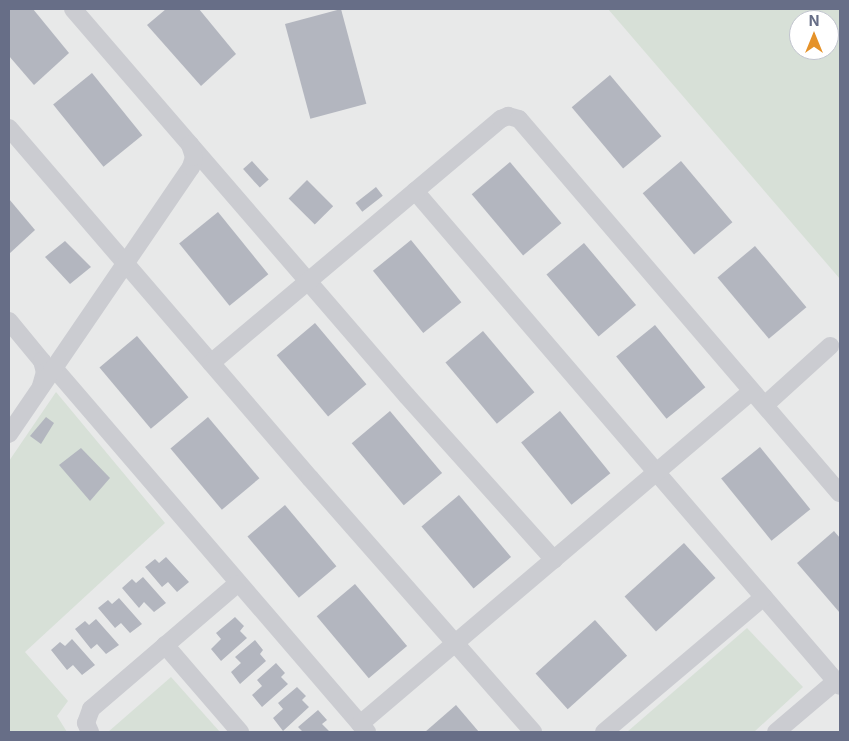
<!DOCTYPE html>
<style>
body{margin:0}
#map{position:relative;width:849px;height:741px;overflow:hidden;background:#f7f8f6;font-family:Inter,sans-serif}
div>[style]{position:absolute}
.built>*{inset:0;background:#e8e9e9}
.green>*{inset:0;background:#d7e0d7}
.building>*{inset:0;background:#b3b6bf;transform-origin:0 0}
.street>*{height:18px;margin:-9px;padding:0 9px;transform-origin:9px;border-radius:9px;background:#cbccd1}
span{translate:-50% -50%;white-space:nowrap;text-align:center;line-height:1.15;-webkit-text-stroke:5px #fff;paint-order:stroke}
.frame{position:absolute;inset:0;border:10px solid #676e87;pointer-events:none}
.north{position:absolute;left:789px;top:10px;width:50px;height:50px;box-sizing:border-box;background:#fff;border:1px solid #c2c5cf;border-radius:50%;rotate:0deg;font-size:14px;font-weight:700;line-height:20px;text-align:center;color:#676e87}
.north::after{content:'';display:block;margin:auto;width:18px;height:22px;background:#e59229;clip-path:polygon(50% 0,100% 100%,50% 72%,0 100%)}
</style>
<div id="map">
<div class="built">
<div style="clip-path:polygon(evenodd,9px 9px,840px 9px,840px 732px,9px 732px,9px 9px,799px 20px,829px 20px,829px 50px,799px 50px,799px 20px)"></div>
</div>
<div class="green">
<div style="clip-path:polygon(evenodd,608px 9px,840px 9px,840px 279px,608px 9px,799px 20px,829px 20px,829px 50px,799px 50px,799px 20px)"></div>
<div style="clip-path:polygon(56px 392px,165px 523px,25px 652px,68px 701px,57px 716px,67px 732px,9px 732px,9px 461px)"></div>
<div style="clip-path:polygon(747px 628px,803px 687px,754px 732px,627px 732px)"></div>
<div style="clip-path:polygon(171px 677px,220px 732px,108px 732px)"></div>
</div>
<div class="building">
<div style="clip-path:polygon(9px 9px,33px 9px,69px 53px,34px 85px,9px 56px)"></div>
<div style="clip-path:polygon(166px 9px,199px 9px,236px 54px,201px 86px,147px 25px)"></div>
<div style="left:341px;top:9px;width:98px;height:58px;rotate:75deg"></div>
<div style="left:92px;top:73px;width:80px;height:50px;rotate:51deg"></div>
<div style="left:610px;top:75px;width:80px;height:50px;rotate:50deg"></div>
<div style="left:252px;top:161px;width:25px;height:12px;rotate:48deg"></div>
<div style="left:681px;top:161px;width:80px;height:50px;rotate:50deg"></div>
<div style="left:510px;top:162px;width:80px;height:50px;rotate:50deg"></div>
<div style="left:307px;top:180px;width:37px;height:26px;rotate:45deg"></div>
<div style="left:376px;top:187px;width:11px;height:26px;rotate:52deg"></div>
<div style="clip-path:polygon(9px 199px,35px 230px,9px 254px)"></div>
<div style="left:218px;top:212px;width:80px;height:50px;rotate:51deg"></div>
<div style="left:411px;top:240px;width:80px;height:49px;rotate:51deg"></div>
<div style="clip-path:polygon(65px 241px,91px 267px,70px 284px,45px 257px)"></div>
<div style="left:584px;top:243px;width:81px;height:49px;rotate:50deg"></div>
<div style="left:755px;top:246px;width:80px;height:49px;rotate:50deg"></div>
<div style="left:315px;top:323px;width:80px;height:50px;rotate:50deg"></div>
<div style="left:655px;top:325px;width:80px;height:50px;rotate:51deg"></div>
<div style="left:483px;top:331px;width:80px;height:49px;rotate:50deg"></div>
<div style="left:137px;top:336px;width:80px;height:49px;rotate:50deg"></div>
<div style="left:390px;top:411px;width:81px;height:50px;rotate:50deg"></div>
<div style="left:560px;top:411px;width:80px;height:50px;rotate:51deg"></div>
<div style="clip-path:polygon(46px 417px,54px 423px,41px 444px,30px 436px)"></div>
<div style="left:208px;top:417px;width:80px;height:49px;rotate:50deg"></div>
<div style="left:760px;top:447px;width:80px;height:50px;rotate:51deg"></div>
<div style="clip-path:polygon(81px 448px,110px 478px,90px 501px,59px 465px)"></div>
<div style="left:459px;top:495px;width:81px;height:49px;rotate:50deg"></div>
<div style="left:285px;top:505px;width:80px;height:49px;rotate:50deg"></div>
<div style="clip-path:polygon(834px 531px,840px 538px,840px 613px,797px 563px)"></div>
<div style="left:684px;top:543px;width:47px;height:80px;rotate:48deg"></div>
<div style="clip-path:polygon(166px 557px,189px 582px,177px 592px,168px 582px,162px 587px,145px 567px,155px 559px,159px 563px)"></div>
<div style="clip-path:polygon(143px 577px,166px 603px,154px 612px,144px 602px,139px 608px,122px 588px,132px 579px,136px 583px)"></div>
<div style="left:355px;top:584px;width:81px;height:50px;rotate:50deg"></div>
<div style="clip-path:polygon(119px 598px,142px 624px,130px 633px,121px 623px,115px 628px,98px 608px,108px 600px,112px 604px)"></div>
<div style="clip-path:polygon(235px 617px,244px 626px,240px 631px,247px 638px,221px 661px,211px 649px,221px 639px,216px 633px)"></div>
<div style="clip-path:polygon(96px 619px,119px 645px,106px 654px,97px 644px,91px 649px,75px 629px,85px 621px,89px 625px)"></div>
<div style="left:595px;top:620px;width:48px;height:80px;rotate:48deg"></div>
<div style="clip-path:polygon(72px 639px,95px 665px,82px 675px,73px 665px,67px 670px,51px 650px,60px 642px,65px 646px)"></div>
<div style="clip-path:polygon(255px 640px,263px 650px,260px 654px,266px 661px,240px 684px,231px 672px,241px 663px,235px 657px)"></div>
<div style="clip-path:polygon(276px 663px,285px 673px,281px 677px,288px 684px,262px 707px,252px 695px,262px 686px,257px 680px)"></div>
<div style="clip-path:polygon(297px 687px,306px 696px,302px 700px,309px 707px,283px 731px,273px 718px,283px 709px,278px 703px)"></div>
<div style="clip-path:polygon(456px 705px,479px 732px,425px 732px)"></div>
<div style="clip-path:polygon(318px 710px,327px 720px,322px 724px,329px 731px,303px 732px,298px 727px)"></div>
</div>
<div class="street">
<div style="left:73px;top:9px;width:511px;rotate:49.2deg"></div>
<div style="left:407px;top:396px;width:220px;rotate:48.1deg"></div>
<div style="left:9px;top:128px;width:462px;rotate:49.3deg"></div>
<div style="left:310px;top:478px;width:338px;rotate:48.7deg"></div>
<div style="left:415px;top:191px;width:652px;rotate:49.35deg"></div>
<div style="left:9px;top:321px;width:52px;rotate:50.5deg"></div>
<div style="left:42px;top:361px;width:11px;rotate:75deg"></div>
<div style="left:45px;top:372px;width:15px;rotate:106deg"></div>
<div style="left:211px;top:363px;width:379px;rotate:-40.1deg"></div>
<div style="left:501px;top:119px;width:8px;rotate:-23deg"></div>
<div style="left:508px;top:116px;width:11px;rotate:15deg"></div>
<div style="left:519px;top:119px;width:493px;rotate:49.4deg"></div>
<div style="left:54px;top:368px;width:480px;rotate:49.3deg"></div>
<div style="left:765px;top:405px;width:88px;rotate:-42.2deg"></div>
<div style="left:9px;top:434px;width:323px;rotate:-55.7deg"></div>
<div style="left:191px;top:167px;width:10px;rotate:-73deg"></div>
<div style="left:194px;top:157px;width:13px;rotate:-108deg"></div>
<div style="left:165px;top:645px;width:115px;rotate:49.2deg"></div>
<div style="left:360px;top:724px;width:514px;rotate:-40.35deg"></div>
<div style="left:90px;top:732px;width:10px;rotate:-114deg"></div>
<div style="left:86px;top:723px;width:15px;rotate:-70deg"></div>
<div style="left:91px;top:709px;width:192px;rotate:-40.6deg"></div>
<div style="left:604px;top:732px;width:209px;rotate:-40.2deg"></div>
<div style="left:776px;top:732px;width:79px;rotate:-40.4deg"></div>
</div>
<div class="frame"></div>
<div class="north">N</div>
</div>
